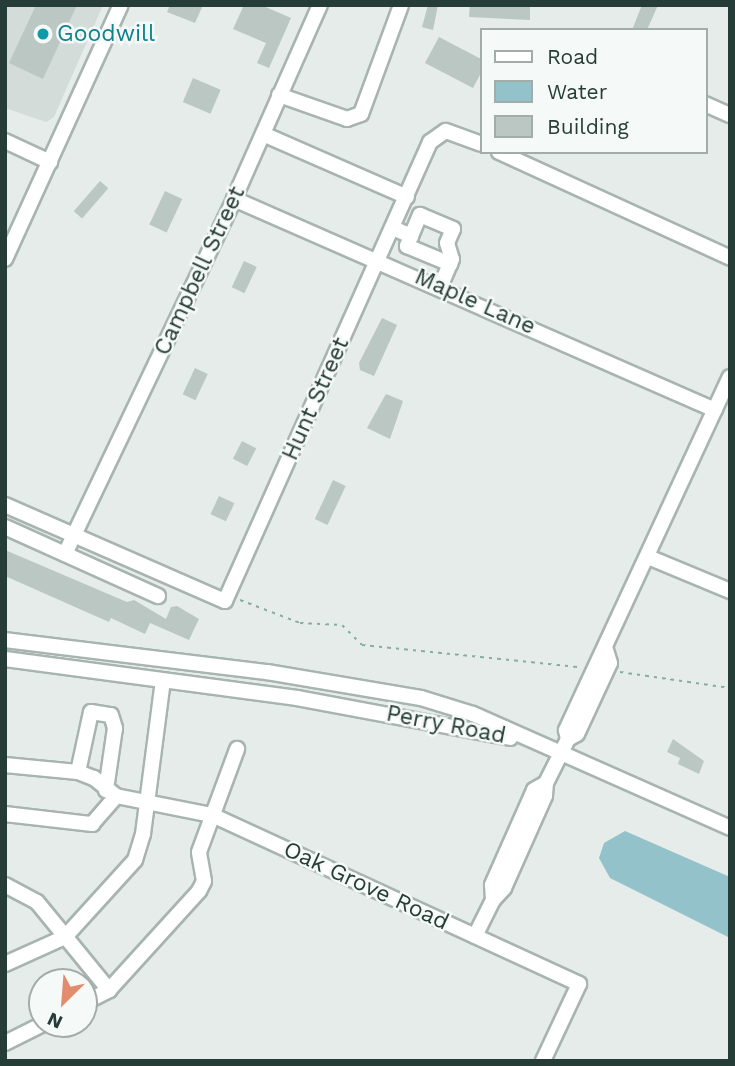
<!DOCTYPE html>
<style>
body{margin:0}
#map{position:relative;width:735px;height:1066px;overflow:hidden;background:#e5ece9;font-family:"Work Sans",sans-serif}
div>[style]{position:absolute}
.built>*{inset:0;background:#d3dcd8}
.water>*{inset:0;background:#93c2cb}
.building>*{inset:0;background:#bac7c2;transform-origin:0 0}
.path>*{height:2px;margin-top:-1px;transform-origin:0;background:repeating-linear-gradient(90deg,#89aca2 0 3.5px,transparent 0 8.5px)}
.roads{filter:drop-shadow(2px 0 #a8b4b0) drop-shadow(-2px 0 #a8b4b0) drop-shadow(0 2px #a8b4b0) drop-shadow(0 -2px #a8b4b0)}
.minor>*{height:14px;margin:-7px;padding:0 7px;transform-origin:7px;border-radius:7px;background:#fff}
.dots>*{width:19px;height:19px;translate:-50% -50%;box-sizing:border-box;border:4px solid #f5f9f7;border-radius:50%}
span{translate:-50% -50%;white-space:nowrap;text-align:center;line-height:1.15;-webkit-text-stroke:5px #f5f9f7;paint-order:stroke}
.culture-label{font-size:23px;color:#0d838f}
.left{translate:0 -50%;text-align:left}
.street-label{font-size:23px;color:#263c36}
.frame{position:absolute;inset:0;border:7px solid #263c36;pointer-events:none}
.legend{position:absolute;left:480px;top:28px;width:228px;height:126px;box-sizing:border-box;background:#f5f9f7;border:2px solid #a2adaa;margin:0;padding:9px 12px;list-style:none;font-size:21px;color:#263c36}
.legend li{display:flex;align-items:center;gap:14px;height:35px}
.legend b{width:35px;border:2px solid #a2adaa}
.north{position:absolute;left:28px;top:968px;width:70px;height:70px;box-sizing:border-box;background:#f5f9f7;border:2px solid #a2adaa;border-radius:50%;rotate:205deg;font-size:19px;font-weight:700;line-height:28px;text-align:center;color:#263c36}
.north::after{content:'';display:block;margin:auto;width:24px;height:32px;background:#e28b6d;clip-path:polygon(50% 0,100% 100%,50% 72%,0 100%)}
</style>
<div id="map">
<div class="built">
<div style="clip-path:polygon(5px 5px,103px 5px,54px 117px,46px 122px,5px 108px)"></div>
</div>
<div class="water">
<div style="clip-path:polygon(625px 831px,730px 877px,730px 938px,610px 878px,599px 858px,604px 843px)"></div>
</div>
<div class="building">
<div style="clip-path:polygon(36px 5px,77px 5px,43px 79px,9px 63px)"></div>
<div style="clip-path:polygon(170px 5px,203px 5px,195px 23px,167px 12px)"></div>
<div style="clip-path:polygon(244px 5px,261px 5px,291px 18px,269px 68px,257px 63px,266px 43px,233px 29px)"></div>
<div style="clip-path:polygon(428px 5px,438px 5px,433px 30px,422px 27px)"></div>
<div style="clip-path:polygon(470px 5px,530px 5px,530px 20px,469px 17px)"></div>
<div style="clip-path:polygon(642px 5px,658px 5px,647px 30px,632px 30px)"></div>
<div style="clip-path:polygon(439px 37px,481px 59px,481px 73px,473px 88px,425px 63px)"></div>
<div style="left:193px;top:78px;width:30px;height:26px;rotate:23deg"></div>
<div style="left:100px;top:181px;width:11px;height:40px;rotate:41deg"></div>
<div style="left:165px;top:191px;width:19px;height:37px;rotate:25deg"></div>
<div style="left:244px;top:261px;width:14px;height:29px;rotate:25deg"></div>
<div style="clip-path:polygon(382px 318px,397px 325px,374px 376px,360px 370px,359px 363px)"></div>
<div style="left:195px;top:368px;width:14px;height:29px;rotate:25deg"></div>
<div style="clip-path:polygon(386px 394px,403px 401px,390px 439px,367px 428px)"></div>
<div style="left:242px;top:441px;width:16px;height:20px;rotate:27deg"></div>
<div style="left:333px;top:480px;width:14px;height:43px;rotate:25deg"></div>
<div style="left:219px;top:496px;width:17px;height:20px;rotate:25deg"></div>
<div style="clip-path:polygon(5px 550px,127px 602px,134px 600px,166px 619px,171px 607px,177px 606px,199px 619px,189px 640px,150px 623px,145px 634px,111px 618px,109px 622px,5px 576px)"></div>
<div style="clip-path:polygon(673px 739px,704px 761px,699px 774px,678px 764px,680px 758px,667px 752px)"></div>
</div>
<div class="path">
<div style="left:240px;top:600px;width:64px;rotate:21deg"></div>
<div style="left:300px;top:623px;width:42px;rotate:2.7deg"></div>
<div style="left:342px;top:625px;width:28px;rotate:45deg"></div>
<div style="left:362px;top:645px;width:219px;rotate:5.8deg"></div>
<div style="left:620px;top:672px;width:111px;rotate:8.3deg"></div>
</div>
<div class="roads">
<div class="minor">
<div style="left:279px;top:95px;width:72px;rotate:19.4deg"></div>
<div style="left:347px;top:119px;width:15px;rotate:-20deg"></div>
<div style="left:361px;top:114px;width:116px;rotate:-69.8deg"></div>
<div style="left:705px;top:104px;width:27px;rotate:24deg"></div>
<div style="left:263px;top:134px;width:157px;rotate:23.6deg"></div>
<div style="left:5px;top:141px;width:50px;rotate:25deg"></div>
<div style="left:499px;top:152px;width:254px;rotate:24.6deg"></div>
<div style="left:234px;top:199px;width:525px;rotate:23.69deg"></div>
<div style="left:393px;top:228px;width:20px;rotate:24deg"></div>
<div style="left:411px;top:236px;width:23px;rotate:-67deg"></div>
<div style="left:420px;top:215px;width:36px;rotate:23deg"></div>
<div style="left:453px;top:229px;width:15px;rotate:113deg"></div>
<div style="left:447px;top:243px;width:17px;rotate:73deg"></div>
<div style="left:452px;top:259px;width:30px;rotate:113deg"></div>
<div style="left:411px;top:236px;width:11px;rotate:112deg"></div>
<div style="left:407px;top:246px;width:47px;rotate:22.7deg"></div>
<div style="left:5px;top:259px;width:279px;rotate:-65.5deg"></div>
<div style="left:5px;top:505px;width:240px;rotate:23.6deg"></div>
<div style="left:225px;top:601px;width:503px;rotate:-65.93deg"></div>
<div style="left:430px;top:142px;width:19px;rotate:-35deg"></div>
<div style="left:446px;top:131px;width:37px;rotate:20deg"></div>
<div style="left:5px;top:527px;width:168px;rotate:24.3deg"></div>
<div style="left:65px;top:554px;width:393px;rotate:-64.5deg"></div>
<div style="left:234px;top:199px;width:212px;rotate:-66.1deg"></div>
<div style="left:648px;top:557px;width:89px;rotate:22.5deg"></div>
<div style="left:5px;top:640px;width:264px;rotate:7deg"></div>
<div style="left:267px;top:672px;width:156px;rotate:9.6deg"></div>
<div style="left:421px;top:698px;width:54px;rotate:17.1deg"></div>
<div style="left:473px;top:714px;width:281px;rotate:23.9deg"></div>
<div style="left:5px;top:659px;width:295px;rotate:7.6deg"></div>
<div style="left:297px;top:698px;width:217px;rotate:10.6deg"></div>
<div style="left:568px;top:739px;width:9px;rotate:-103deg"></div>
<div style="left:566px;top:730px;width:389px;rotate:-65.1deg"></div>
<div style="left:5px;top:765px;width:73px;rotate:5.5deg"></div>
<div style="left:78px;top:772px;width:17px;rotate:21deg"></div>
<div style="left:94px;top:778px;width:28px;rotate:39deg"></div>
<div style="left:116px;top:796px;width:98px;rotate:11.2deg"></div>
<div style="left:212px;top:815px;width:404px;rotate:24.7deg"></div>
<div style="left:579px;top:984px;width:85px;rotate:115.1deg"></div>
<div style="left:78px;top:772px;width:61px;rotate:-77.8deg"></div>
<div style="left:91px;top:712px;width:20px;rotate:9deg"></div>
<div style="left:111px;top:715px;width:14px;rotate:73deg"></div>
<div style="left:115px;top:728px;width:63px;rotate:98.3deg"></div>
<div style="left:546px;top:783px;width:49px;rotate:-63.4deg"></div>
<div style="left:568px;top:739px;width:10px;rotate:-29deg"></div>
<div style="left:577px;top:734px;width:78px;rotate:-65.1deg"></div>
<div style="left:610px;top:663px;width:14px;rotate:-107deg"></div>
<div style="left:5px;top:814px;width:88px;rotate:6.6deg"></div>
<div style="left:92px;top:824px;width:37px;rotate:-49deg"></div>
<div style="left:5px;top:885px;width:36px;rotate:28deg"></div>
<div style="left:37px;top:902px;width:114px;rotate:50.7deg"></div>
<div style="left:475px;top:936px;width:40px;rotate:-63.4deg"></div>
<div style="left:493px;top:900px;width:16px;rotate:-47deg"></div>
<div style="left:504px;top:888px;width:101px;rotate:-66deg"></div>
<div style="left:545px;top:796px;width:13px;rotate:-86deg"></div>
<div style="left:546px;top:783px;width:14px;rotate:150deg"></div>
<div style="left:534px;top:790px;width:104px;rotate:113.9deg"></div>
<div style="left:492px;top:885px;width:15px;rotate:86deg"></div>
<div style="left:5px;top:964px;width:66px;rotate:-24.2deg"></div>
<div style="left:65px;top:937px;width:104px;rotate:-47.7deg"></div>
<div style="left:135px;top:860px;width:27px;rotate:-73deg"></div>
<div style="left:143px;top:834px;width:155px;rotate:-82.6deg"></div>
<div style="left:84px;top:1003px;width:28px;rotate:-27deg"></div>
<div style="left:109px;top:990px;width:134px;rotate:-47.7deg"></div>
<div style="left:199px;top:891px;width:11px;rotate:-63deg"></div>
<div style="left:204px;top:881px;width:29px;rotate:-100deg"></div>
<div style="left:199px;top:852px;width:110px;rotate:-69.7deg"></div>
<div style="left:5px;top:1043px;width:42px;rotate:-26.6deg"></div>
</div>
</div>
<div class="dots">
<div style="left:43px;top:34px;background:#0f9aa8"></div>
</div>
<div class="culture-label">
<span class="left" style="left:57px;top:34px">Goodwill</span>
</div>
<div class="street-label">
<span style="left:200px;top:271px;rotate:-65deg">Campbell Street</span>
<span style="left:475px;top:302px;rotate:24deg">Maple Lane</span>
<span style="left:316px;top:399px;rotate:-66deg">Hunt Street</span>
<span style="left:446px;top:725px;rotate:11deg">Perry Road</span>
<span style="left:366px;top:886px;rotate:25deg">Oak Grove Road</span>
</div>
<div class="frame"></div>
<ul class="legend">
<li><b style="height:9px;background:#fff"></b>Road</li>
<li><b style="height:19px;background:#93c2cb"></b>Water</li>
<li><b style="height:19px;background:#bac7c2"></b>Building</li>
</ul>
<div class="north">N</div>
</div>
